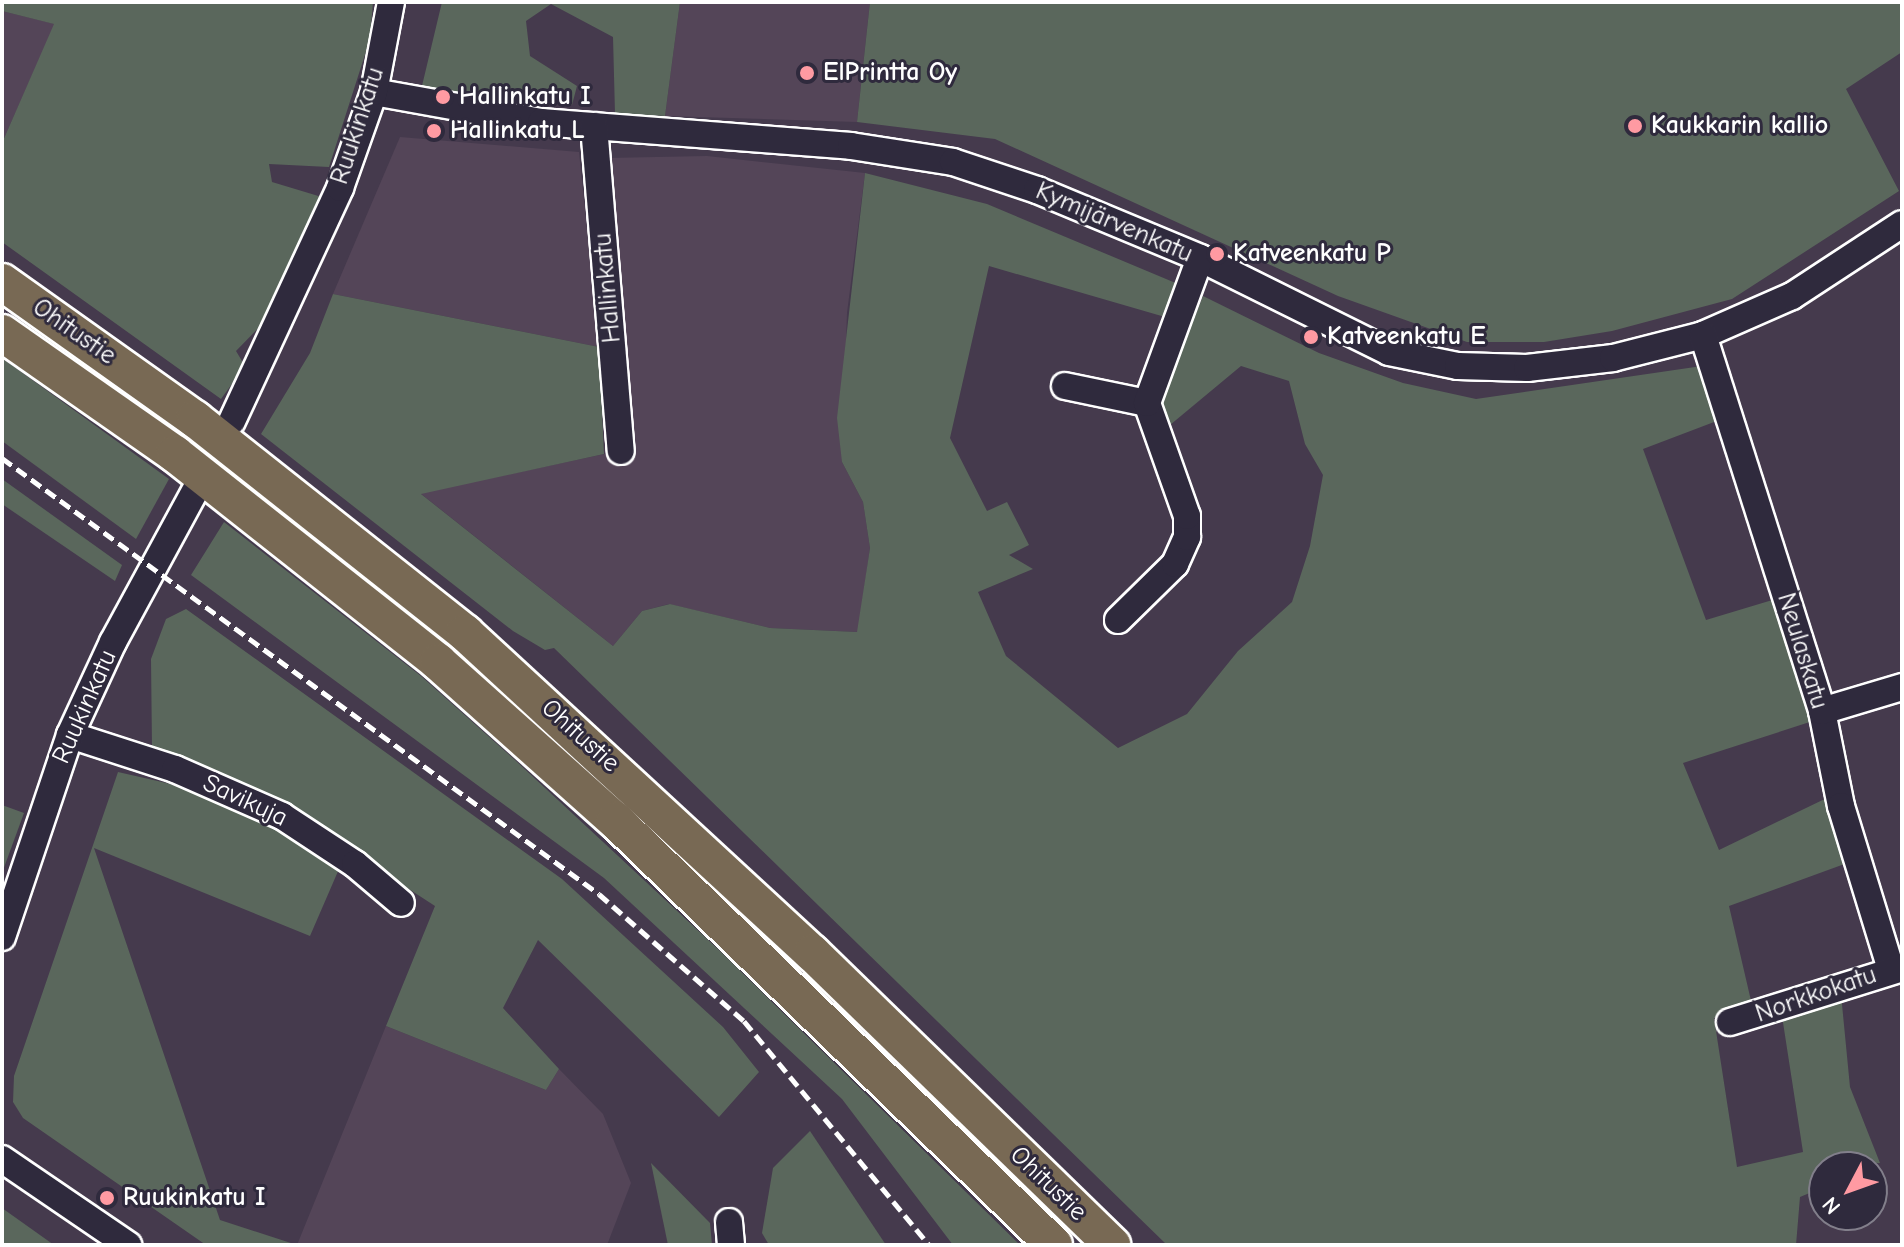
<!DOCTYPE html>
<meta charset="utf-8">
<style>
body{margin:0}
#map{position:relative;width:1904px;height:1247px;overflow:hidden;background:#453a4d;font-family:"Comic Neue",sans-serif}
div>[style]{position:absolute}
.built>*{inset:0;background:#544558}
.green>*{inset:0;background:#5a675c}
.roads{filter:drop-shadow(2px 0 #fff) drop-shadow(-2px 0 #fff) drop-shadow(0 2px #fff) drop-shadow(0 -2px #fff)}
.minor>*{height:26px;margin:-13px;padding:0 13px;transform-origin:13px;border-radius:13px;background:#2f2a3d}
.highway>*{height:36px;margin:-18px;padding:0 18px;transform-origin:18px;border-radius:18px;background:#786954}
.rail>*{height:5px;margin-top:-2.5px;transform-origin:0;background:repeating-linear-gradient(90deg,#fff 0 12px,transparent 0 18px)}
.dots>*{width:22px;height:22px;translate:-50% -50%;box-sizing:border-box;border:4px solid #2f2a3d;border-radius:50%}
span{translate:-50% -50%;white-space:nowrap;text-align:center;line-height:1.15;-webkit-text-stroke:6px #2f2a3d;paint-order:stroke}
.poi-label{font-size:26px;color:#fff;font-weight:700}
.left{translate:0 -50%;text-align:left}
.street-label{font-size:26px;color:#fff}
.frame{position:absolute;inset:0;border:4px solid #fff;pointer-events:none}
.north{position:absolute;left:1808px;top:1151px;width:80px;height:80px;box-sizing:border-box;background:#2f2a3d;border:2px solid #827f8b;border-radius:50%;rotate:229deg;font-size:22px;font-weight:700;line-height:32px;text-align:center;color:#fff}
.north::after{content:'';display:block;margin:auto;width:28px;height:36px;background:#ff9aa2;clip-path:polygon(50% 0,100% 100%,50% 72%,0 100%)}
</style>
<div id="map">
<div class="built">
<div style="clip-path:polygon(680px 2px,870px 2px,857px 122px,665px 116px)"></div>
<div style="clip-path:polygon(2px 11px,55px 24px,2px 143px)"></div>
<div style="clip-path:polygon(400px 137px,579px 152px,599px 347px,333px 294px)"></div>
<div style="clip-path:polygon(707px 156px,865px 173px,847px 313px,842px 462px,863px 502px,870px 548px,858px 632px,770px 628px,669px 604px,642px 611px,613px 646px,420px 493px,633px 448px,607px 158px)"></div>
<div style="clip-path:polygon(386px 1026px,546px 1090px,559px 1069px,603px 1114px,631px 1183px,607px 1245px,297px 1245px)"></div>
</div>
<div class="green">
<div style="clip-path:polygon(2px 2px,373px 2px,370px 39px,329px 167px,269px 164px,272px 182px,325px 198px,277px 309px,236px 351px,245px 366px,221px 399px,2px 242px,2px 143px,54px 24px,2px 11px)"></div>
<div style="clip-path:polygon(442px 2px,680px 2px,665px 116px,615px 114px,613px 37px,551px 4px,526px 21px,530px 56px,577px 86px,572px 105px,421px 90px)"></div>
<div style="clip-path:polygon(870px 2px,1902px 2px,1902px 52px,1846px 89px,1899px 191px,1732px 299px,1612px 331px,1544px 342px,1467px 342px,1338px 296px,995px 139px,857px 122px)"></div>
<div style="clip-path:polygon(865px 173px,987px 204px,1178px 284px,1165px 317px,989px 266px,950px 438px,987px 511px,1007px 502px,1029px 545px,1009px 555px,1033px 569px,978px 592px,1006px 656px,1118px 748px,1187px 714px,1238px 651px,1292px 602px,1310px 546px,1323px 475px,1305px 444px,1289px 381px,1241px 366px,1164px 430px,1161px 402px,1203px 296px,1319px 353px,1403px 383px,1476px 399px,1702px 366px,1722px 419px,1643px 449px,1706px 620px,1779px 598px,1816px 720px,1683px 763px,1719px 850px,1833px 795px,1850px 862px,1729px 906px,1752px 1005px,1714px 1018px,1737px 1167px,1803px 1152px,1782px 1016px,1841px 994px,1850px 1087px,1880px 1163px,1824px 1167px,1824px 1187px,1800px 1197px,1796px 1245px,1167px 1245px,554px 648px,545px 650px,513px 631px,261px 434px,310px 353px,333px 294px,599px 347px,604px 454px,421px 494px,613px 646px,642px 611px,670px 604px,770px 628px,857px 632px,870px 548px,863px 502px,842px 462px,837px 418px)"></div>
<div style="clip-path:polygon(2px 358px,169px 479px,136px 539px,2px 441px)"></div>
<div style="clip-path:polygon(2px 479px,122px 565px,115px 581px,2px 504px)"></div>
<div style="clip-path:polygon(224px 522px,421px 676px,515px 760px,718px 949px,1020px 1245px,953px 1245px,842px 1099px,604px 878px,191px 575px)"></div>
<div style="clip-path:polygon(186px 609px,562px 879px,723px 1027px,759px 1072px,719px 1117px,538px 940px,503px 1008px,559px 1069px,546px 1090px,386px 1026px,435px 906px,258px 791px,152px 749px,151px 659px,166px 619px)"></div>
<div style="clip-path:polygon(118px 772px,184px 787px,276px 828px,339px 869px,310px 936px,94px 848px,220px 1220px,297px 1245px,206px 1245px,23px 1118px,13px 1102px,14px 1076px)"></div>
<div style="clip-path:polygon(2px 805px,24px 813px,2px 873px)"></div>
<div style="clip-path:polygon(810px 1131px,886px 1245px,769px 1245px,762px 1233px,773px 1168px)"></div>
<div style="clip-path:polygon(651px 1163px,710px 1223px,712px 1245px,668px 1245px)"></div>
<div style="clip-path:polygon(2px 1208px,54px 1245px,2px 1245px)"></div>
</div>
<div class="roads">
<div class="minor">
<div style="left:374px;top:92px;width:170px;rotate:10.2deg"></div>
<div style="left:541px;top:122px;width:311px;rotate:4.4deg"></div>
<div style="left:851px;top:146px;width:103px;rotate:8.9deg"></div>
<div style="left:953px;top:162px;width:89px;rotate:18.4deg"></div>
<div style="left:1037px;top:190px;width:177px;rotate:22.6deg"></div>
<div style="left:1200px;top:258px;width:211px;rotate:26.4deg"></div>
<div style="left:1389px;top:352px;width:70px;rotate:11.5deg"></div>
<div style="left:1458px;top:366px;width:69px;rotate:1.7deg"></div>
<div style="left:1527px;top:368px;width:87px;rotate:-6.6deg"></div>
<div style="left:1613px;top:358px;width:93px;rotate:-14.3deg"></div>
<div style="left:1703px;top:335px;width:97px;rotate:-23.7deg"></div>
<div style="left:1792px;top:296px;width:131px;rotate:-33.2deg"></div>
<div style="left:594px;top:126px;width:326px;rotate:85.3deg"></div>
<div style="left:1703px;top:335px;width:394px;rotate:72.4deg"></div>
<div style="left:1822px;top:711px;width:97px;rotate:78.7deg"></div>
<div style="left:1841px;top:806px;width:171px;rotate:73deg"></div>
<div style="left:1065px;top:386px;width:84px;rotate:11.7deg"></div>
<div style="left:232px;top:421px;width:257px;rotate:-65.1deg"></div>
<div style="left:340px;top:188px;width:102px;rotate:-70.5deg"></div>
<div style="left:374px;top:92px;width:92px;rotate:-79.3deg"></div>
<div style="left:1118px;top:620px;width:80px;rotate:-44.5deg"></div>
<div style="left:1175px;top:564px;width:30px;rotate:-66deg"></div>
<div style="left:1187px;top:537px;width:21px;rotate:-90deg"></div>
<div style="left:1187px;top:516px;width:120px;rotate:-109.5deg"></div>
<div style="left:1147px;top:403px;width:154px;rotate:-69.9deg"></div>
<div style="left:1822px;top:711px;width:84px;rotate:-16.7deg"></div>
<div style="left:70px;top:735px;width:110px;rotate:17.9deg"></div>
<div style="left:175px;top:769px;width:117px;rotate:23.7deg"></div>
<div style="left:282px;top:816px;width:87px;rotate:33.3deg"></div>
<div style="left:355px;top:864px;width:60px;rotate:40.3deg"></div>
<div style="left:2px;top:937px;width:213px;rotate:-71.4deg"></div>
<div style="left:70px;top:735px;width:102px;rotate:-65.2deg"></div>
<div style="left:113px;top:642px;width:174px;rotate:-61.5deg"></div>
<div style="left:1730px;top:1022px;width:180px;rotate:-17.4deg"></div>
<div style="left:2px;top:1159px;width:153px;rotate:34.3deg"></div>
<div style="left:729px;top:1222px;width:23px;rotate:85deg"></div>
</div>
<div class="highway">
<div style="left:2px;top:282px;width:237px;rotate:35.4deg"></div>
<div style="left:195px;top:419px;width:345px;rotate:38.4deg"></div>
<div style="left:465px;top:633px;width:472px;rotate:42.7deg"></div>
<div style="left:812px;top:953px;width:419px;rotate:44.2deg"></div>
<div style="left:2px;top:333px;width:211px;rotate:35deg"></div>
<div style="left:175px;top:454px;width:335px;rotate:38.3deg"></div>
<div style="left:438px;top:662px;width:237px;rotate:41.8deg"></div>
<div style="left:615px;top:820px;width:611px;rotate:44.07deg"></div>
</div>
</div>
<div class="rail">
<div style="left:2px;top:458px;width:739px;rotate:36.14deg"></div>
<div style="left:599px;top:894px;width:193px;rotate:41.2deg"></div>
<div style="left:744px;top:1021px;width:291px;rotate:50.4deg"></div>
</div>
<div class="dots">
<div style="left:807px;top:73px;background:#ff9aa2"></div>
<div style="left:443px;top:97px;background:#ff9aa2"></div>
<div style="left:1635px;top:126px;background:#ff9aa2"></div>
<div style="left:434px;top:131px;background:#ff9aa2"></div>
<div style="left:1217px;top:254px;background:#ff9aa2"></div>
<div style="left:1311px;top:337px;background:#ff9aa2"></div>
<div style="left:107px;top:1198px;background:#ff9aa2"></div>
</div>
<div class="poi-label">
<span class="left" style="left:823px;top:73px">ElPrintta Oy</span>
<span class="left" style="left:459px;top:97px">Hallinkatu I</span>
<span class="left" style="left:1651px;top:126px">Kaukkarin kallio</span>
<span class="left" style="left:450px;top:131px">Hallinkatu L</span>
<span class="left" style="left:1233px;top:254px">Katveenkatu P</span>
<span class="left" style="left:1327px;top:337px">Katveenkatu E</span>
<span class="left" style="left:123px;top:1198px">Ruukinkatu I</span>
</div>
<div class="street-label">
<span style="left:358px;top:126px;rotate:-72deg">Ruukinkatu</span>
<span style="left:1114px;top:223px;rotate:23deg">Kymijärvenkatu</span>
<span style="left:608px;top:288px;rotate:-95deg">Hallinkatu</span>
<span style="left:74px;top:332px;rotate:35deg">Ohitustie</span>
<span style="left:1802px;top:651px;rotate:73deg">Neulaskatu</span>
<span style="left:85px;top:707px;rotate:-66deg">Ruukinkatu</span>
<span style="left:580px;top:736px;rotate:42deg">Ohitustie</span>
<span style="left:245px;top:801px;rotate:25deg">Savikuja</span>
<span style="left:1816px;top:995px;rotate:-19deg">Norkkokatu</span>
<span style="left:1048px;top:1184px;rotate:44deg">Ohitustie</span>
</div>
<div class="frame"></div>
<div class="north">N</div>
</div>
